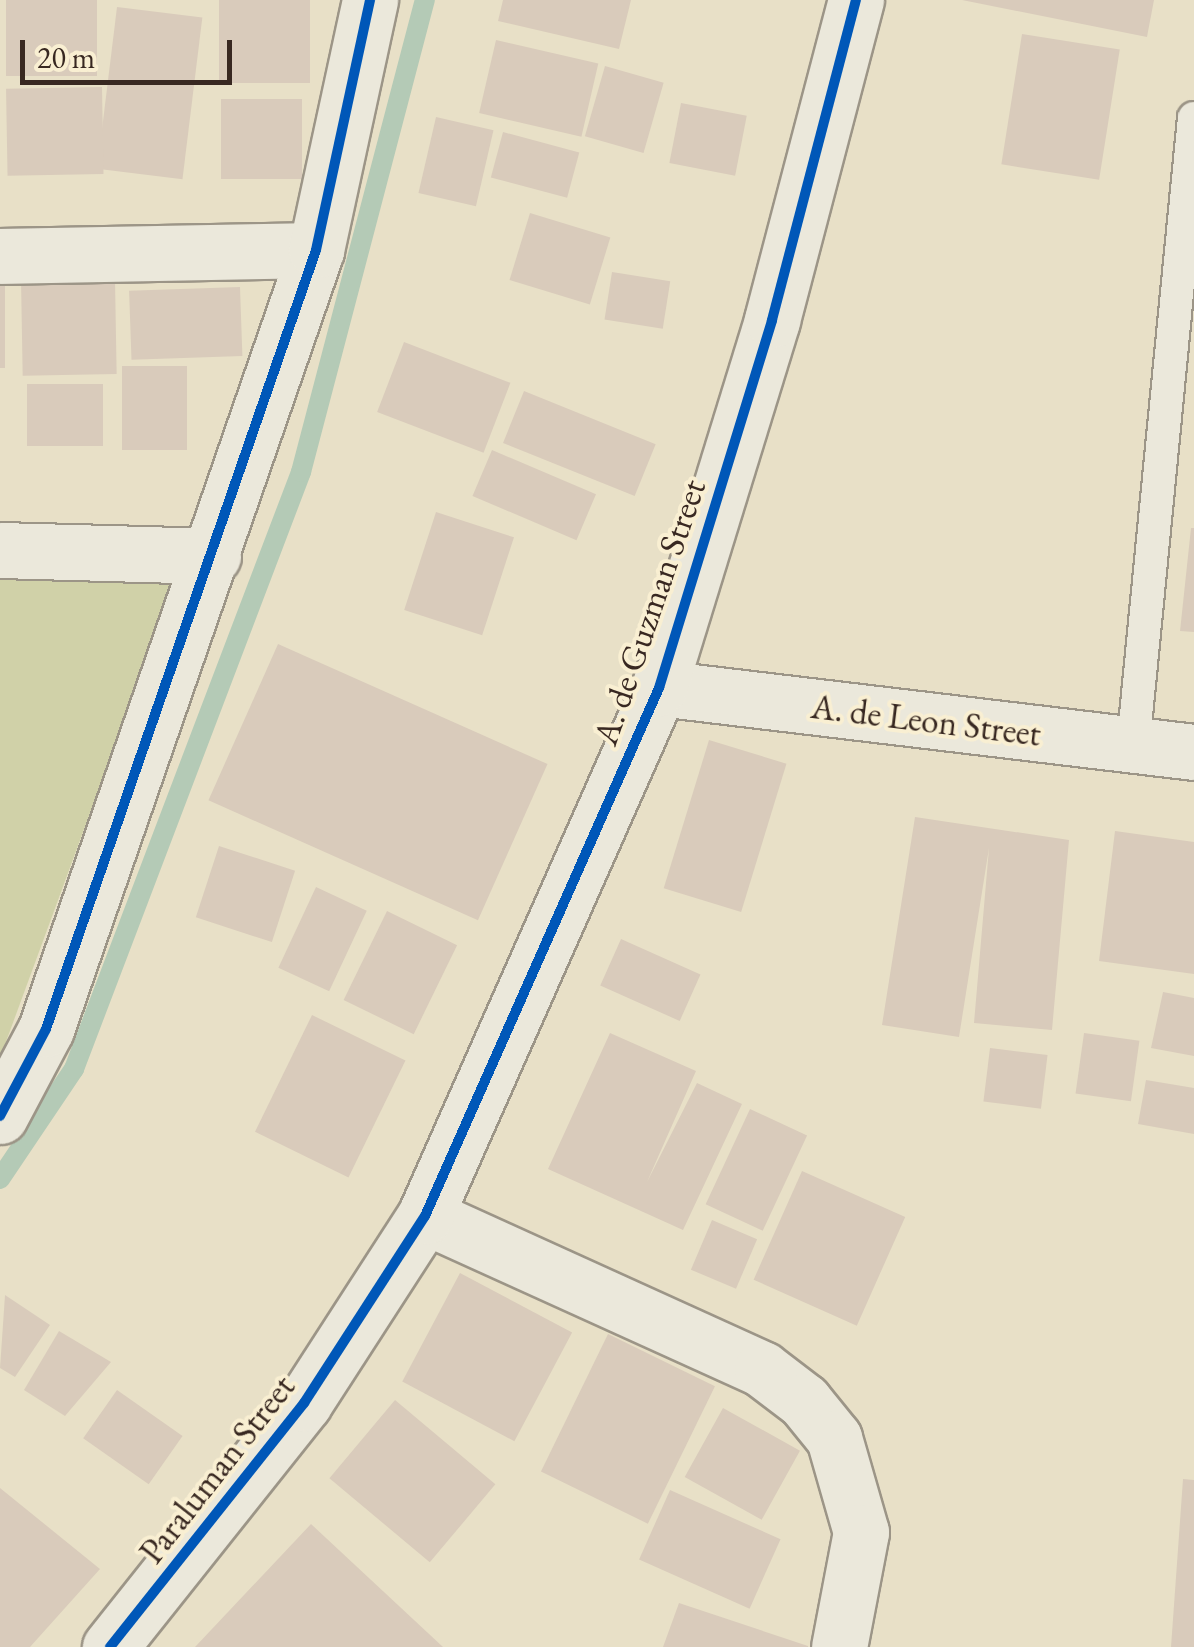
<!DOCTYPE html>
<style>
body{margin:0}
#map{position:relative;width:1194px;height:1647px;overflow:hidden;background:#e8e0c7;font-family:"EB Garamond",serif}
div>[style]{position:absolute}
.green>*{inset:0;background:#d0d1a8}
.stream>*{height:20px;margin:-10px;padding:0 10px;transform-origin:10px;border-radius:10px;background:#b4cab6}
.building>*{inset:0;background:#d9cbbb;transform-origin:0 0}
.roads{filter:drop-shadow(2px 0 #9c9587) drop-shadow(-2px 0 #9c9587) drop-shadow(0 2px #9c9587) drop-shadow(0 -2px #9c9587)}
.service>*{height:32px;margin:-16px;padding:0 16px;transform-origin:16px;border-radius:16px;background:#ebe8db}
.minor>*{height:55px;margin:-27.5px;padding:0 27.5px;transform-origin:27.5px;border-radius:27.5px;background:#ebe8db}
.tertiary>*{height:55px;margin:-27.5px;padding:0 27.5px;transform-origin:27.5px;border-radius:27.5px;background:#ebe8db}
.cycleway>*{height:10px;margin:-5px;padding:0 5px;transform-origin:5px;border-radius:5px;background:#0057b8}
span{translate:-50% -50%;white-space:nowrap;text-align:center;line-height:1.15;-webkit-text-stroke:8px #f9efd2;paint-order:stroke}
.street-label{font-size:35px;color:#382821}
.scale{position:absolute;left:20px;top:40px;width:212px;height:45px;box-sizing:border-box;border:5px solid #382821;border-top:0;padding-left:12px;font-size:30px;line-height:35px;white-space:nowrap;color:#382821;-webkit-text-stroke:8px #f9efd2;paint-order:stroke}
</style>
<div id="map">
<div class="green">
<div style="clip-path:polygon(0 570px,176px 579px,0 1058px)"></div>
</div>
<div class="stream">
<div style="left:0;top:1179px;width:133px;rotate:-56.1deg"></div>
<div style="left:74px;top:1069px;width:639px;rotate:-69.18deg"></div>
<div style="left:301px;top:472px;width:488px;rotate:-75.3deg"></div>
</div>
<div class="building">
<div style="left:6px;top:0;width:91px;height:76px"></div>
<div style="left:219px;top:0;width:91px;height:83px"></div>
<div style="clip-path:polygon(503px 0,631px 0,619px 49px,498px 21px)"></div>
<div style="clip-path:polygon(962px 0,1154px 0,1147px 37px)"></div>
<div style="left:117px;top:7px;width:86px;height:163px;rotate:7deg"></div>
<div style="left:1022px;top:34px;width:99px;height:132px;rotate:9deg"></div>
<div style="left:496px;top:40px;width:105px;height:75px;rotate:13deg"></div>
<div style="left:605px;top:66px;width:61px;height:73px;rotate:16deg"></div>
<div style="left:102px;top:87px;width:87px;height:96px;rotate:89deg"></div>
<div style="left:221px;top:99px;width:81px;height:80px"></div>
<div style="left:681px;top:103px;width:67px;height:61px;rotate:11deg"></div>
<div style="left:436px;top:117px;width:59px;height:78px;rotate:13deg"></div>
<div style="left:503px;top:132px;width:79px;height:47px;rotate:15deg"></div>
<div style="left:530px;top:213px;width:84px;height:70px;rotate:17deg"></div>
<div style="left:0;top:265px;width:5px;height:103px"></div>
<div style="left:612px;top:272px;width:59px;height:48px;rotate:9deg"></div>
<div style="left:115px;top:279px;width:95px;height:94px;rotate:89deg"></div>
<div style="left:240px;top:287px;width:69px;height:111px;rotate:88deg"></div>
<div style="left:404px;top:342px;width:114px;height:75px;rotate:21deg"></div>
<div style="left:122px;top:366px;width:65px;height:84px"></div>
<div style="left:27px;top:384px;width:76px;height:62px"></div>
<div style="left:524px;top:391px;width:142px;height:56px;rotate:22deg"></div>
<div style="left:492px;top:450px;width:113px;height:50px;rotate:23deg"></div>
<div style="left:436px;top:512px;width:82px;height:103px;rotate:18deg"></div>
<div style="clip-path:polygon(1191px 528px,1194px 528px,1194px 632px,1180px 631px)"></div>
<div style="left:278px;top:644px;width:295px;height:171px;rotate:24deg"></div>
<div style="left:709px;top:740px;width:81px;height:155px;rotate:17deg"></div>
<div style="clip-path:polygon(915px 817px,1069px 840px,1052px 1030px,974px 1023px,989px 848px,959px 1037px,882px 1025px)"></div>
<div style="clip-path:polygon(1115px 831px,1194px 842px,1194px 974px,1099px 961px)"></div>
<div style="left:219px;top:846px;width:80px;height:75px;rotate:18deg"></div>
<div style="left:316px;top:887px;width:56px;height:89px;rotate:25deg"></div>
<div style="left:387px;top:911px;width:78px;height:99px;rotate:26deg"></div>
<div style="left:621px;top:939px;width:87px;height:51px;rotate:24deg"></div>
<div style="clip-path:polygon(1163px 992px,1194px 998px,1194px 1056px,1151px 1048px)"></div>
<div style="left:312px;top:1015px;width:104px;height:130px;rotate:26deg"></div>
<div style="clip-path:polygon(610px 1033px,696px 1071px,647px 1182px,697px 1083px,742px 1104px,683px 1230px,548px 1169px)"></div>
<div style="left:1084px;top:1033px;width:56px;height:61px;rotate:8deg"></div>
<div style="left:990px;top:1048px;width:58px;height:54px;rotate:7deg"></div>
<div style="clip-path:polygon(1146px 1080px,1194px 1088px,1194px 1134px,1138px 1124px)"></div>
<div style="left:750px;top:1109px;width:63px;height:105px;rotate:25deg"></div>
<div style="left:802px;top:1171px;width:113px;height:119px;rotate:24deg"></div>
<div style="left:712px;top:1220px;width:49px;height:54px;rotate:23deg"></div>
<div style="left:460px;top:1273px;width:127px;height:123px;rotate:28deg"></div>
<div style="clip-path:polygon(5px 1295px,50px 1325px,15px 1377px,0 1368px)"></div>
<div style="clip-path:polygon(59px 1331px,111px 1362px,65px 1416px,24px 1390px)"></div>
<div style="left:608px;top:1334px;width:119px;height:153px;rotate:26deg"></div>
<div style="left:117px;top:1390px;width:80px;height:59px;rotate:35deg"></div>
<div style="left:395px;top:1400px;width:131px;height:102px;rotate:40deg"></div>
<div style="left:723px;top:1408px;width:88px;height:79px;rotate:29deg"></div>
<div style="clip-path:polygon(1183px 1479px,1194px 1480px,1194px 1647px,1171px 1647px)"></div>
<div style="clip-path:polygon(0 1488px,100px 1569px,30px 1647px,0 1647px)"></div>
<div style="left:670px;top:1490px;width:121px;height:76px;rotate:24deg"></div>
<div style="clip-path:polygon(311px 1524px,443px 1647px,195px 1647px)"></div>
<div style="clip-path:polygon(679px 1603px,808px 1646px,808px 1647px,663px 1647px)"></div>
</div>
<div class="roads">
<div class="service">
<div style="left:1133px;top:746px;width:631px;rotate:-84.45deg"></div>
</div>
<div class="minor">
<div style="left:0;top:256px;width:316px;rotate:-1.1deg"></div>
<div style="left:0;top:550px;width:213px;rotate:1.6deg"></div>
<div style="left:659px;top:688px;width:539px;rotate:6.82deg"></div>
<div style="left:0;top:1116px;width:98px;rotate:-62.1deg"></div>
<div style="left:46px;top:1029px;width:824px;rotate:-70.88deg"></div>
<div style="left:316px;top:250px;width:256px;rotate:-77.8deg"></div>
<div style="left:425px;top:1216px;width:370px;rotate:24.4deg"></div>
<div style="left:762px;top:1369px;width:53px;rotate:37.3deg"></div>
<div style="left:804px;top:1401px;width:48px;rotate:51deg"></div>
<div style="left:834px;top:1438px;width:98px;rotate:74deg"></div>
<div style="left:861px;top:1532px;width:117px;rotate:100.8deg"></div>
</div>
<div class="tertiary">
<div style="left:110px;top:1647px;width:312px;rotate:-51.5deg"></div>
<div style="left:304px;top:1403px;width:223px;rotate:-57.1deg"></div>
<div style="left:425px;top:1216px;width:578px;rotate:-66.1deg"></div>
<div style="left:659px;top:688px;width:385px;rotate:-72.9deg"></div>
<div style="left:772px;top:320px;width:331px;rotate:-75.3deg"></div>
</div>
</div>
<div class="cycleway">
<div style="left:0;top:1116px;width:98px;rotate:-62.1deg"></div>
<div style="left:46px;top:1029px;width:824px;rotate:-70.88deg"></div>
<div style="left:316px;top:250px;width:256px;rotate:-77.8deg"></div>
<div style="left:110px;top:1647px;width:312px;rotate:-51.5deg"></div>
<div style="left:304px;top:1403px;width:223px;rotate:-57.1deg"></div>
<div style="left:425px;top:1216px;width:578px;rotate:-66.1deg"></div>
<div style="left:659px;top:688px;width:385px;rotate:-72.9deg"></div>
<div style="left:772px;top:320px;width:331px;rotate:-75.3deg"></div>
</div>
<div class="street-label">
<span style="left:649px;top:612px;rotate:-71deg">A. de Guzman Street</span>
<span style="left:926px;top:720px;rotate:7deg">A. de Leon Street</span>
<span style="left:217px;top:1469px;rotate:-52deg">Paraluman Street</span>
</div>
<div class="scale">20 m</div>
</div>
